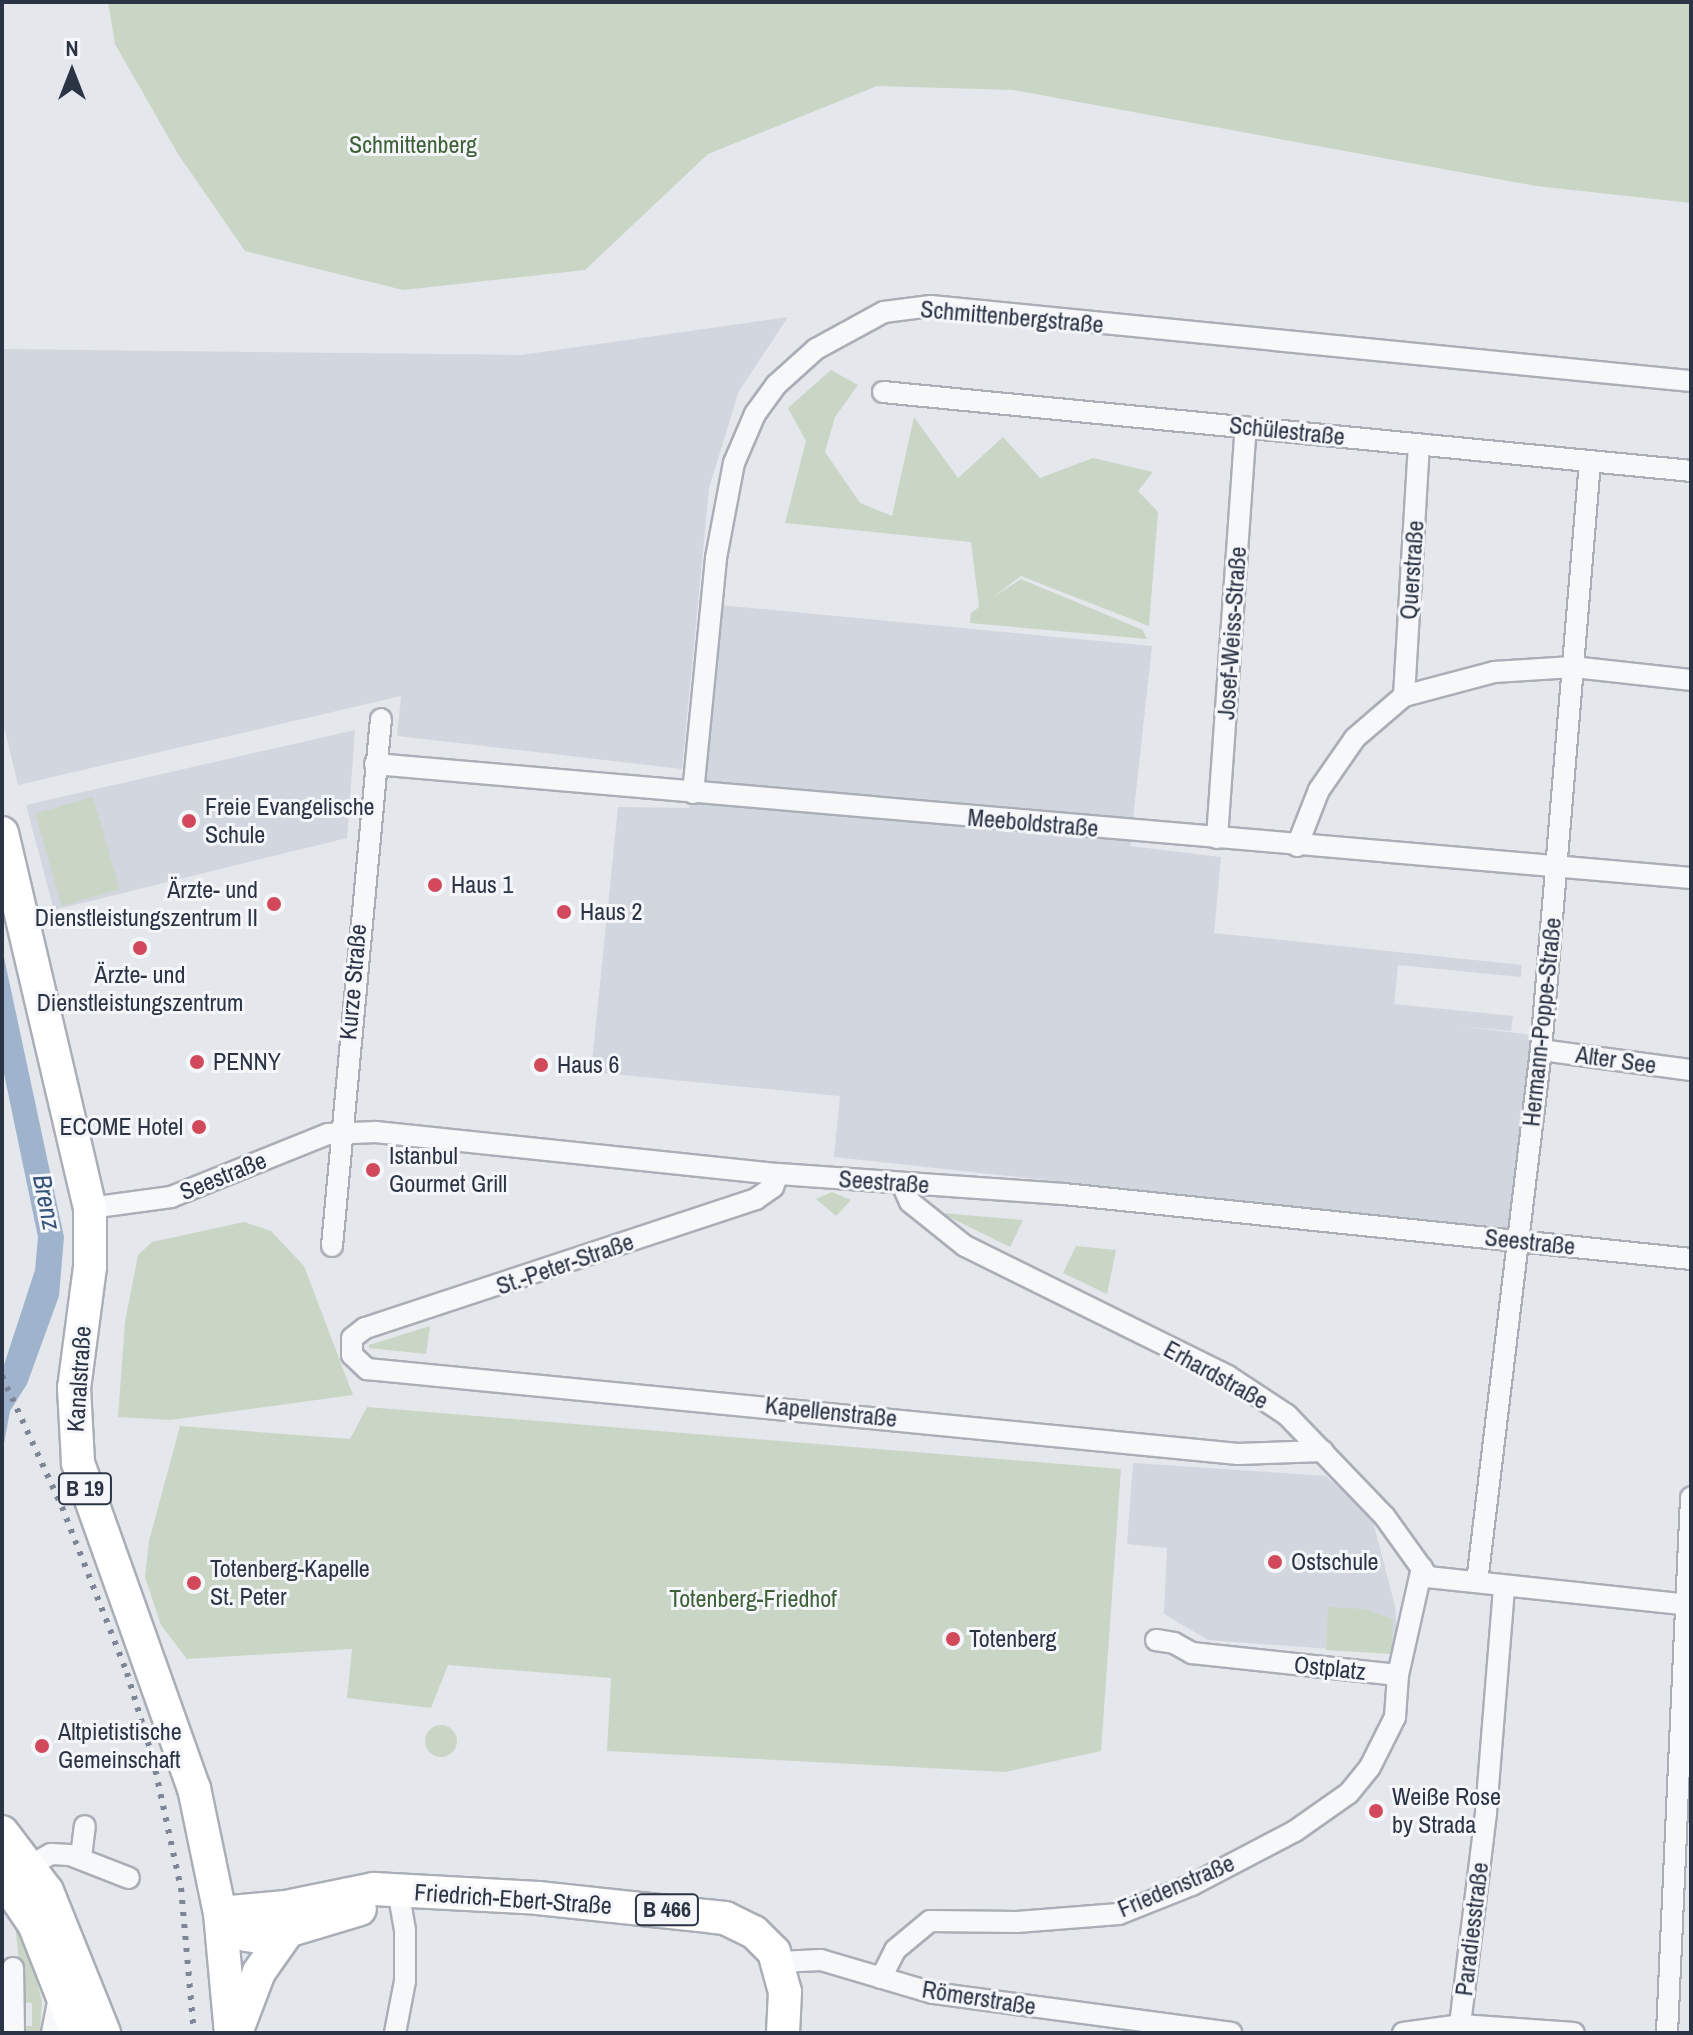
<!DOCTYPE html>
<meta charset="utf-8">
<style>
body{margin:0}
#map{position:relative;width:1693px;height:2035px;overflow:hidden;background:#e4e7ec;font-family:"Archivo Narrow",sans-serif}
div>[style]{position:absolute}
.built>*{inset:0;background:#d2d6de}
.green>*{inset:0;background:#c9d6c5;transform-origin:0 0}
.round{border-radius:50%}
.water>*{inset:0;background:#9fb4cc}
.roads{filter:drop-shadow(2px 0 #a9aeb7) drop-shadow(-2px 0 #a9aeb7) drop-shadow(0 2px #a9aeb7) drop-shadow(0 -2px #a9aeb7)}
.street>*{height:20px;margin:-10px;padding:0 10px;transform-origin:10px;border-radius:10px;background:#f7f8fa}
.primary>*{height:32px;margin:-16px;padding:0 16px;transform-origin:16px;border-radius:16px;background:#fff}
.rail>*{height:6px;margin-top:-3px;transform-origin:0;background:repeating-linear-gradient(90deg,#7d8696 0 4px,transparent 0 12px)}
.dots>*{width:22px;height:22px;translate:-50% -50%;box-sizing:border-box;border:4px solid #f4f6f9;border-radius:50%}
span{translate:-50% -50%;white-space:nowrap;text-align:center;line-height:1.15;-webkit-text-stroke:6px #f4f6f9;paint-order:stroke}
.shield-label span{padding:2px 6px;background:#f4f6f9;border:2px solid;border-radius:6px;-webkit-text-stroke-width:0}
.shield-label{font-size:22px;color:#2b3445;font-weight:700}
.park-label{font-size:24px;color:#3f6138}
.street-label{font-size:24px;color:#2b3445}
.poi-label{font-size:24px;color:#2b3445}
.left{translate:0 -50%;text-align:left}
.right{translate:-100% -50%;text-align:right}
.water-label{font-size:26px;color:#34527a;font-style:italic}
.frame{position:absolute;inset:0;border:4px solid #2b3445;pointer-events:none}
.north{position:absolute;left:32px;top:32px;width:80px;height:80px;-webkit-text-stroke:6px #f4f6f9;paint-order:stroke;rotate:0deg;font-size:22px;font-weight:700;line-height:32px;text-align:center;color:#2b3445}
.north::after{content:'';display:block;margin:auto;width:28px;height:36px;background:#2b3445;clip-path:polygon(50% 0,100% 100%,50% 72%,0 100%)}
</style>
<div id="map">
<div class="built">
<div style="clip-path:polygon(788px 317px,739px 391px,709px 488px,682px 769px,397px 736px,401px 696px,18px 785px,2px 718px,4px 349px,521px 355px)"></div>
<div style="clip-path:polygon(708px 604px,1152px 646px,1130px 846px,1221px 857px,1214px 933px,1522px 965px,1521px 977px,1398px 965px,1394px 1004px,1513px 1016px,1511px 1031px,1459px 1026px,1533px 1035px,1515px 1231px,834px 1157px,840px 1096px,591px 1072px,618px 807px,689px 808px)"></div>
<div style="clip-path:polygon(355px 730px,347px 838px,54px 910px,26px 805px)"></div>
<div style="clip-path:polygon(1133px 1463px,1326px 1476px,1372px 1518px,1395px 1606px,1399px 1654px,1208px 1640px,1164px 1614px,1167px 1548px,1127px 1544px)"></div>
</div>
<div class="green">
<div style="clip-path:polygon(108px 2px,1691px 2px,1691px 203px,1536px 186px,1013px 90px,877px 86px,708px 154px,585px 270px,403px 290px,245px 251px,178px 154px,115px 44px)"></div>
<div style="clip-path:polygon(831px 370px,858px 385px,835px 417px,825px 452px,860px 503px,892px 516px,914px 417px,958px 478px,1003px 437px,1040px 478px,1093px 458px,1153px 472px,1138px 491px,1158px 512px,1149px 626px,1021px 576px,993px 597px,1021px 579px,1143px 630px,1147px 639px,970px 623px,971px 613px,979px 607px,971px 542px,785px 523px,806px 441px,788px 408px)"></div>
<div style="left:93px;top:797px;width:96px;height:60px;rotate:74deg"></div>
<div style="clip-path:polygon(832px 1192px,851px 1200px,836px 1216px,816px 1199px)"></div>
<div style="clip-path:polygon(941px 1213px,1023px 1220px,1010px 1247px)"></div>
<div style="clip-path:polygon(244px 1222px,271px 1231px,304px 1266px,353px 1395px,170px 1420px,118px 1417px,125px 1322px,138px 1255px,152px 1242px)"></div>
<div style="clip-path:polygon(1076px 1246px,1116px 1250px,1107px 1294px,1063px 1273px)"></div>
<div style="clip-path:polygon(430px 1326px,426px 1354px,369px 1348px,369px 1345px)"></div>
<div style="clip-path:polygon(367px 1407px,1121px 1469px,1101px 1751px,1005px 1772px,607px 1751px,611px 1678px,448px 1665px,431px 1708px,347px 1698px,352px 1649px,187px 1659px,161px 1625px,145px 1577px,149px 1541px,180px 1426px,350px 1439px)"></div>
<div style="clip-path:polygon(1328px 1607px,1364px 1609px,1393px 1619px,1392px 1654px,1326px 1650px)"></div>
<div class="round" style="left:425px;top:1725px;width:32px;height:32px"></div>
<div style="clip-path:polygon(15px 1923px,23px 1929px,42px 2001px,40px 2033px,24px 2033px,24px 2026px,32px 2026px,32px 2003px,23px 2002px)"></div>
</div>
<div class="water">
<div style="clip-path:polygon(2px 948px,64px 1237px,59px 1296px,27px 1384px,10px 1411px,2px 1454px,2px 1371px,35px 1270px,38px 1237px,2px 1064px)"></div>
</div>
<div class="roads">
<div class="street">
<div style="left:883px;top:392px;width:812px;rotate:5.58deg"></div>
<div style="left:1404px;top:696px;width:252px;rotate:-86.6deg"></div>
<div style="left:375px;top:764px;width:1321px;rotate:4.95deg"></div>
<div style="left:693px;top:793px;width:236px;rotate:-84.4deg"></div>
<div style="left:716px;top:558px;width:97px;rotate:-79.3deg"></div>
<div style="left:734px;top:463px;width:53px;rotate:-66.8deg"></div>
<div style="left:755px;top:414px;width:36px;rotate:-54deg"></div>
<div style="left:776px;top:385px;width:54px;rotate:-42deg"></div>
<div style="left:816px;top:349px;width:77px;rotate:-28.6deg"></div>
<div style="left:884px;top:312px;width:47px;rotate:-7.3deg"></div>
<div style="left:931px;top:306px;width:764px;rotate:5.64deg"></div>
<div style="left:1217px;top:838px;width:412px;rotate:-86deg"></div>
<div style="left:1297px;top:846px;width:60px;rotate:-68.6deg"></div>
<div style="left:1319px;top:790px;width:63px;rotate:-55.3deg"></div>
<div style="left:1355px;top:738px;width:65px;rotate:-40.6deg"></div>
<div style="left:1404px;top:696px;width:93px;rotate:-14.9deg"></div>
<div style="left:1494px;top:672px;width:79px;rotate:-3.6deg"></div>
<div style="left:1573px;top:667px;width:119px;rotate:6.3deg"></div>
<div style="left:1541px;top:1050px;width:151px;rotate:7.6deg"></div>
<div style="left:778px;top:1174px;width:14px;rotate:111deg"></div>
<div style="left:773px;top:1187px;width:21px;rotate:145deg"></div>
<div style="left:756px;top:1199px;width:412px;rotate:161.7deg"></div>
<div style="left:365px;top:1328px;width:16px;rotate:142deg"></div>
<div style="left:352px;top:1338px;width:17px;rotate:90deg"></div>
<div style="left:352px;top:1355px;width:21px;rotate:43deg"></div>
<div style="left:367px;top:1369px;width:875px;rotate:5.57deg"></div>
<div style="left:1238px;top:1454px;width:85px;rotate:-2deg"></div>
<div style="left:902px;top:1184px;width:20px;rotate:66deg"></div>
<div style="left:910px;top:1202px;width:70px;rotate:38.7deg"></div>
<div style="left:965px;top:1246px;width:293px;rotate:26.3deg"></div>
<div style="left:1228px;top:1376px;width:71px;rotate:33.5deg"></div>
<div style="left:1287px;top:1415px;width:141px;rotate:46.1deg"></div>
<div style="left:1385px;top:1517px;width:74px;rotate:54.4deg"></div>
<div style="left:1428px;top:1577px;width:264px;rotate:6.1deg"></div>
<div style="left:90px;top:1208px;width:82px;rotate:-7.7deg"></div>
<div style="left:171px;top:1197px;width:169px;rotate:-21.9deg"></div>
<div style="left:328px;top:1134px;width:48px;rotate:-2.4deg"></div>
<div style="left:376px;top:1132px;width:404px;rotate:6deg"></div>
<div style="left:778px;top:1174px;width:287px;rotate:4deg"></div>
<div style="left:1064px;top:1194px;width:630px;rotate:5.92deg"></div>
<div style="left:332px;top:1246px;width:529px;rotate:-84.69deg"></div>
<div style="left:1477px;top:1582px;width:536px;rotate:-83.14deg"></div>
<div style="left:1541px;top:1050px;width:591px;rotate:-85.24deg"></div>
<div style="left:1156px;top:1640px;width:18px;rotate:9deg"></div>
<div style="left:1174px;top:1643px;width:21px;rotate:29deg"></div>
<div style="left:1192px;top:1653px;width:207px;rotate:6.1deg"></div>
<div style="left:81px;top:1857px;width:31px;rotate:-83deg"></div>
<div style="left:30px;top:1866px;width:24px;rotate:-30deg"></div>
<div style="left:51px;top:1854px;width:19px;rotate:3deg"></div>
<div style="left:70px;top:1855px;width:63px;rotate:21.3deg"></div>
<div style="left:779px;top:1962px;width:42px;rotate:-2.7deg"></div>
<div style="left:821px;top:1960px;width:117px;rotate:16.4deg"></div>
<div style="left:933px;top:1993px;width:301px;rotate:7.6deg"></div>
<div style="left:13px;top:1968px;width:65px;rotate:89.1deg"></div>
<div style="left:881px;top:1978px;width:31px;rotate:-63deg"></div>
<div style="left:895px;top:1950px;width:45px;rotate:-39.6deg"></div>
<div style="left:930px;top:1921px;width:87px;rotate:0.7deg"></div>
<div style="left:1017px;top:1922px;width:102px;rotate:-4.5deg"></div>
<div style="left:1119px;top:1914px;width:79px;rotate:-21.7deg"></div>
<div style="left:1192px;top:1885px;width:116px;rotate:-27.7deg"></div>
<div style="left:1295px;top:1831px;width:66px;rotate:-35.1deg"></div>
<div style="left:1349px;top:1793px;width:33px;rotate:-51deg"></div>
<div style="left:1370px;top:1767px;width:56px;rotate:-63.4deg"></div>
<div style="left:1395px;top:1717px;width:42px;rotate:-85.9deg"></div>
<div style="left:1398px;top:1675px;width:110px;rotate:-77.4deg"></div>
<div style="left:52px;top:2033px;width:38px;rotate:-79deg"></div>
<div style="left:395px;top:2033px;width:53px;rotate:-79.1deg"></div>
<div style="left:405px;top:1981px;width:51px;rotate:-90deg"></div>
<div style="left:405px;top:1930px;width:39px;rotate:-100deg"></div>
<div style="left:1403px;top:2033px;width:59px;rotate:-7.9deg"></div>
<div style="left:1461px;top:2025px;width:113px;rotate:4deg"></div>
<div style="left:1459px;top:2033px;width:223px;rotate:-83deg"></div>
<div style="left:1486px;top:1812px;width:227px;rotate:-85.4deg"></div>
<div style="left:1667px;top:2033px;width:536px;rotate:-87.43deg"></div>
</div>
<div class="primary">
<div style="left:2px;top:833px;width:385px;rotate:76.8deg"></div>
<div style="left:90px;top:1208px;width:59px;rotate:90deg"></div>
<div style="left:90px;top:1267px;width:122px;rotate:97.5deg"></div>
<div style="left:74px;top:1388px;width:75px;rotate:86.9deg"></div>
<div style="left:78px;top:1463px;width:345px;rotate:70.4deg"></div>
<div style="left:194px;top:1788px;width:128px;rotate:78.3deg"></div>
<div style="left:220px;top:1913px;width:121px;rotate:84.8deg"></div>
<div style="left:2px;top:1832px;width:74px;rotate:52.7deg"></div>
<div style="left:47px;top:1891px;width:153px;rotate:68.1deg"></div>
<div style="left:2px;top:1877px;width:57px;rotate:55.8deg"></div>
<div style="left:34px;top:1924px;width:117px;rotate:68.5deg"></div>
<div style="left:220px;top:1913px;width:66px;rotate:-5.2deg"></div>
<div style="left:286px;top:1907px;width:90px;rotate:-11.6deg"></div>
<div style="left:374px;top:1889px;width:164px;rotate:3.1deg"></div>
<div style="left:538px;top:1898px;width:188px;rotate:6.1deg"></div>
<div style="left:725px;top:1918px;width:32px;rotate:26deg"></div>
<div style="left:754px;top:1932px;width:28px;rotate:45deg"></div>
<div style="left:774px;top:1952px;width:41px;rotate:74.6deg"></div>
<div style="left:785px;top:1992px;width:41px;rotate:92.8deg"></div>
<div style="left:220px;top:1913px;width:34px;rotate:40deg"></div>
<div style="left:246px;top:1935px;width:18px;rotate:9deg"></div>
<div style="left:264px;top:1938px;width:100px;rotate:-16.8deg"></div>
<div style="left:237px;top:2030px;width:62px;rotate:-69.2deg"></div>
<div style="left:259px;top:1972px;width:45px;rotate:-54.9deg"></div>
</div>
</div>
<div class="rail">
<div style="left:2px;top:1376px;width:144px;rotate:65.4deg"></div>
<div style="left:62px;top:1507px;width:178px;rotate:68.6deg"></div>
<div style="left:127px;top:1673px;width:90px;rotate:73.2deg"></div>
<div style="left:153px;top:1759px;width:132px;rotate:77.8deg"></div>
<div style="left:181px;top:1888px;width:146px;rotate:84.9deg"></div>
</div>
<div class="dots">
<div style="left:189px;top:821px;background:#d1495b"></div>
<div style="left:435px;top:885px;background:#d1495b"></div>
<div style="left:274px;top:904px;background:#d1495b"></div>
<div style="left:564px;top:912px;background:#d1495b"></div>
<div style="left:140px;top:948px;background:#d1495b"></div>
<div style="left:197px;top:1062px;background:#d1495b"></div>
<div style="left:541px;top:1065px;background:#d1495b"></div>
<div style="left:199px;top:1127px;background:#d1495b"></div>
<div style="left:373px;top:1170px;background:#d1495b"></div>
<div style="left:1275px;top:1562px;background:#d1495b"></div>
<div style="left:194px;top:1583px;background:#d1495b"></div>
<div style="left:953px;top:1639px;background:#d1495b"></div>
<div style="left:42px;top:1746px;background:#d1495b"></div>
<div style="left:1376px;top:1811px;background:#d1495b"></div>
</div>
<div class="shield-label">
<span style="left:85px;top:1489px">B 19</span>
<span style="left:667px;top:1910px">B 466</span>
</div>
<div class="park-label">
<span style="left:413px;top:145px">Schmittenberg</span>
<span style="left:753px;top:1599px">Totenberg-Friedhof</span>
</div>
<div class="street-label">
<span style="left:1012px;top:317px;rotate:5deg">Schmittenbergstraße</span>
<span style="left:1287px;top:431px;rotate:6deg">Schülestraße</span>
<span style="left:1412px;top:570px;rotate:-86deg">Querstraße</span>
<span style="left:1232px;top:633px;rotate:-86deg">Josef-Weiss-Straße</span>
<span style="left:1033px;top:823px;rotate:5deg">Meeboldstraße</span>
<span style="left:353px;top:982px;rotate:-85deg">Kurze Straße</span>
<span style="left:1542px;top:1022px;rotate:-84deg">Hermann-Poppe-Straße</span>
<span style="left:1616px;top:1060px;rotate:8deg">Alter See</span>
<span style="left:223px;top:1176px;rotate:-22deg">Seestraße</span>
<span style="left:884px;top:1182px;rotate:4deg">Seestraße</span>
<span style="left:1530px;top:1242px;rotate:6deg">Seestraße</span>
<span style="left:565px;top:1264px;rotate:-19deg">St.-Peter-Straße</span>
<span style="left:1216px;top:1375px;rotate:29deg">Erhardstraße</span>
<span style="left:79px;top:1379px;rotate:-86deg">Kanalstraße</span>
<span style="left:831px;top:1412px;rotate:6deg">Kapellenstraße</span>
<span style="left:1330px;top:1668px;rotate:6deg">Ostplatz</span>
<span style="left:1176px;top:1886px;rotate:-23deg">Friedenstraße</span>
<span style="left:513px;top:1899px;rotate:4deg">Friedrich-Ebert-Straße</span>
<span style="left:1472px;top:1929px;rotate:-83deg">Paradiesstraße</span>
<span style="left:979px;top:1998px;rotate:9deg">Römerstraße</span>
</div>
<div class="poi-label">
<span class="left" style="left:205px;top:821px">Freie Evangelische<br>Schule</span>
<span class="left" style="left:451px;top:885px">Haus 1</span>
<span class="right" style="left:258px;top:904px">Ärzte- und<br>Dienstleistungszentrum II</span>
<span class="left" style="left:580px;top:912px">Haus 2</span>
<span style="left:140px;top:989px">Ärzte- und<br>Dienstleistungszentrum</span>
<span class="left" style="left:213px;top:1062px">PENNY</span>
<span class="left" style="left:557px;top:1065px">Haus 6</span>
<span class="right" style="left:183px;top:1127px">ECOME Hotel</span>
<span class="left" style="left:389px;top:1170px">Istanbul<br>Gourmet Grill</span>
<span class="left" style="left:1291px;top:1562px">Ostschule</span>
<span class="left" style="left:210px;top:1583px">Totenberg-Kapelle<br>St. Peter</span>
<span class="left" style="left:969px;top:1639px">Totenberg</span>
<span class="left" style="left:58px;top:1746px">Altpietistische<br>Gemeinschaft</span>
<span class="left" style="left:1392px;top:1811px">Weiße Rose<br>by Strada</span>
</div>
<div class="water-label">
<span style="left:47px;top:1202px;rotate:79deg">Brenz</span>
</div>
<div class="frame"></div>
<div class="north">N</div>
</div>
